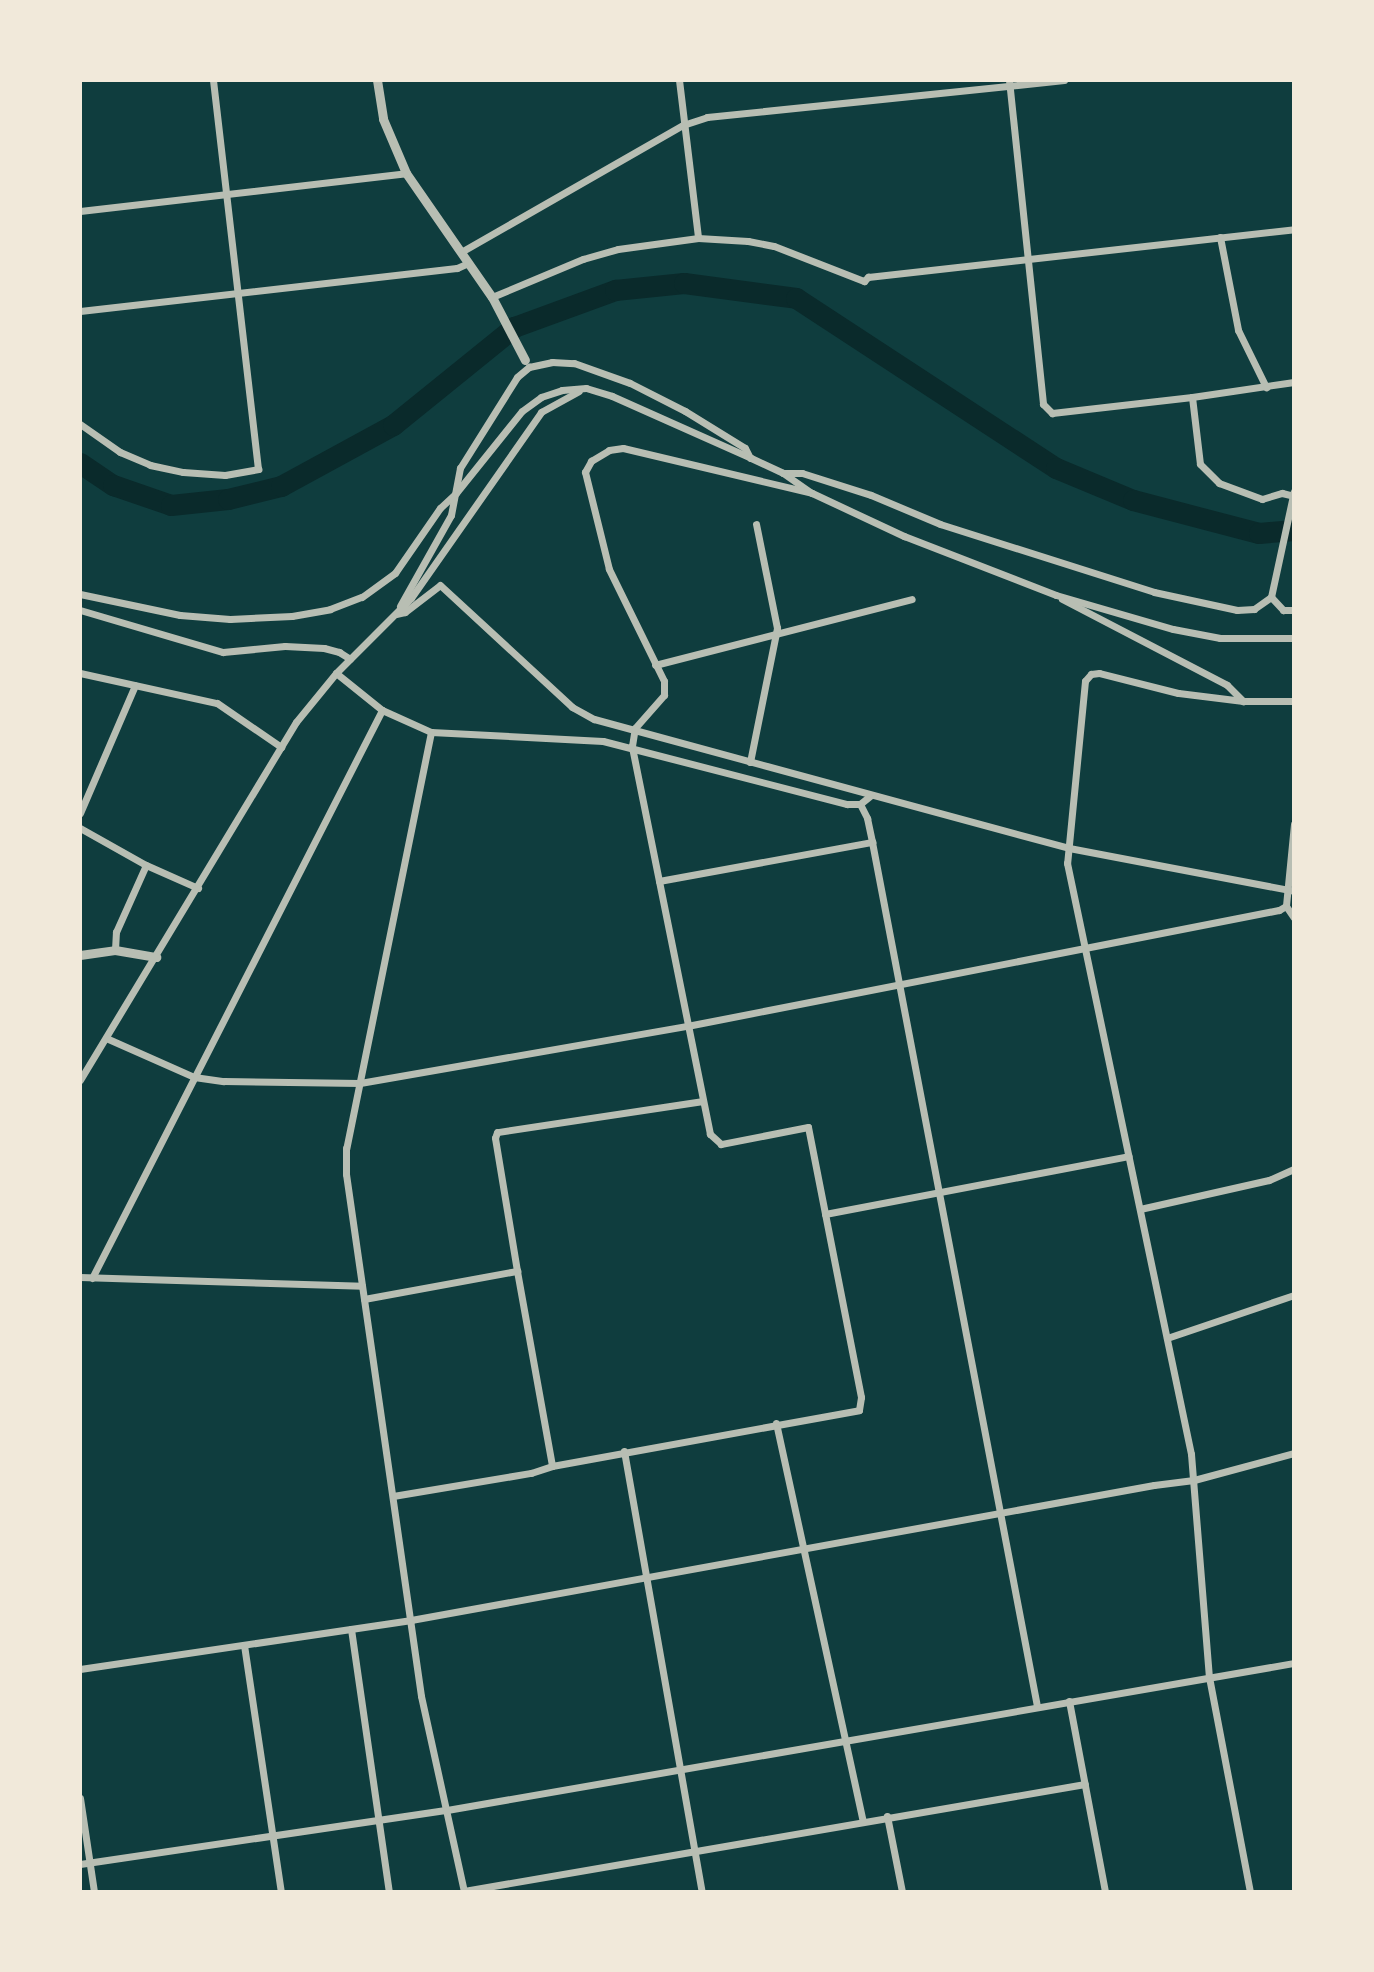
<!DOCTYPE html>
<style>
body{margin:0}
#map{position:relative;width:1374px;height:1972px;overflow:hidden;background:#0f3d3e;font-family:"Public Sans",sans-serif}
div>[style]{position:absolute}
.river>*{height:21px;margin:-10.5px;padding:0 10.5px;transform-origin:10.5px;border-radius:10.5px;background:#0a2a2b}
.minor>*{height:7px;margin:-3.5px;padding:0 3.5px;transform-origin:3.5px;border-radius:3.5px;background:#b8beb3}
.tertiary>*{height:9px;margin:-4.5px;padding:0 4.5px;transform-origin:4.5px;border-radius:4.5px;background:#b8beb3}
span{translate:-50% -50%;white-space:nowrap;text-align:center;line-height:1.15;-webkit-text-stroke:5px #f1e9da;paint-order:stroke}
.frame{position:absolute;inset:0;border:82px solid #f1e9da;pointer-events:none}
</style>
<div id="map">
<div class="river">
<div style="left:80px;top:463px;width:40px;rotate:34deg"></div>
<div style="left:113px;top:485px;width:61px;rotate:19deg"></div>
<div style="left:171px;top:505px;width:57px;rotate:-6deg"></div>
<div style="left:228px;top:499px;width:55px;rotate:-13.8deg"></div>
<div style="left:281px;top:486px;width:128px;rotate:-28.6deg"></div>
<div style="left:393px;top:425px;width:156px;rotate:-39deg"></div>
<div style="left:514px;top:327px;width:108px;rotate:-20.1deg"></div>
<div style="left:615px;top:290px;width:69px;rotate:-5.8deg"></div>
<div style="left:684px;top:283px;width:113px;rotate:7.6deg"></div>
<div style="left:796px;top:298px;width:311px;rotate:33.2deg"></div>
<div style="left:1056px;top:468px;width:83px;rotate:22.6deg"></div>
<div style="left:1133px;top:500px;width:130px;rotate:14.7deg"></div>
<div style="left:1259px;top:533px;width:35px;rotate:-5deg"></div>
</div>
<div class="minor">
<div style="left:679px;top:80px;width:159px;rotate:83.1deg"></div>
<div style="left:1009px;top:80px;width:326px;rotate:84deg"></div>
<div style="left:1043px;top:404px;width:13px;rotate:45deg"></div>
<div style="left:1052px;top:413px;width:141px;rotate:-6.5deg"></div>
<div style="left:1192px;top:397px;width:103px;rotate:-8.4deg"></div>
<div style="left:80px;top:211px;width:328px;rotate:-6.6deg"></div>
<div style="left:1220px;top:237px;width:95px;rotate:79deg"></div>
<div style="left:1238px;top:330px;width:64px;rotate:63.8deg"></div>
<div style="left:461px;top:252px;width:256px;rotate:-29.8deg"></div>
<div style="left:683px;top:125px;width:25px;rotate:-18deg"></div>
<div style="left:707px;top:117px;width:359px;rotate:-5.9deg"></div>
<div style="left:492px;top:297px;width:99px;rotate:-22.7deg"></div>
<div style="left:583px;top:259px;width:36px;rotate:-16deg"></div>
<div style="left:618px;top:249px;width:81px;rotate:-7.8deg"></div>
<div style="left:698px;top:238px;width:50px;rotate:3.4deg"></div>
<div style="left:748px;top:241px;width:26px;rotate:11deg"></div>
<div style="left:774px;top:246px;width:97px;rotate:21.3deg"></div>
<div style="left:864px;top:281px;width:6px;rotate:-45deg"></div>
<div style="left:868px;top:277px;width:429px;rotate:-6.4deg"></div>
<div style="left:80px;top:311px;width:379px;rotate:-6.5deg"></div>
<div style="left:457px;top:268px;width:12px;rotate:-24deg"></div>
<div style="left:1192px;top:397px;width:67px;rotate:83.2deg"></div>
<div style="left:1200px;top:464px;width:27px;rotate:45deg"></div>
<div style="left:1219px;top:483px;width:46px;rotate:20.4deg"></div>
<div style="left:1262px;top:499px;width:21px;rotate:-17deg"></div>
<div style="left:1282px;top:493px;width:12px;rotate:14deg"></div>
<div style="left:80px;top:424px;width:49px;rotate:35deg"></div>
<div style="left:120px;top:452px;width:33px;rotate:23deg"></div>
<div style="left:150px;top:465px;width:34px;rotate:12deg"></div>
<div style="left:183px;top:472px;width:42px;rotate:4.1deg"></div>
<div style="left:225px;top:475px;width:34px;rotate:-10deg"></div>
<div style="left:258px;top:469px;width:392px;rotate:-96.6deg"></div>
<div style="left:783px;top:473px;width:19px"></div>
<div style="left:802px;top:473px;width:72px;rotate:17.7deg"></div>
<div style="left:871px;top:495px;width:75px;rotate:22.8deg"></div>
<div style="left:940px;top:524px;width:225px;rotate:17.6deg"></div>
<div style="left:1154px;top:592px;width:85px;rotate:12.2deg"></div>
<div style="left:1237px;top:610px;width:17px;rotate:-3deg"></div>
<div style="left:1254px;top:609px;width:21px;rotate:-35deg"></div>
<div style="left:1271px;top:597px;width:108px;rotate:-77.8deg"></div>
<div style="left:80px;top:594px;width:102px;rotate:11.9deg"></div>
<div style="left:180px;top:615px;width:50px;rotate:4.6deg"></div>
<div style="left:230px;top:619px;width:62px;rotate:-2.8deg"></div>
<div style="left:292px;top:616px;width:39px;rotate:-10deg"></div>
<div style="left:330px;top:609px;width:34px;rotate:-21deg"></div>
<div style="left:362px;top:597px;width:41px;rotate:-36deg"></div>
<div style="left:395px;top:573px;width:79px;rotate:-55.3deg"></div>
<div style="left:440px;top:508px;width:22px;rotate:-43deg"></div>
<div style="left:456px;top:493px;width:105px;rotate:-51.2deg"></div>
<div style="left:522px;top:411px;width:24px;rotate:-36deg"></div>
<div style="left:541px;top:397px;width:22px;rotate:-18deg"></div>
<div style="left:562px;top:390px;width:24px;rotate:-5deg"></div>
<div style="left:586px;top:388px;width:27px;rotate:17deg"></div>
<div style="left:612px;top:396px;width:152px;rotate:24deg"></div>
<div style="left:751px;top:458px;width:35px;rotate:25deg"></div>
<div style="left:783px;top:473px;width:35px;rotate:35deg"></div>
<div style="left:812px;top:493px;width:102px;rotate:25.1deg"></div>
<div style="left:904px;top:536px;width:163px;rotate:21.2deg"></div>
<div style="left:1056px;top:595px;width:122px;rotate:16.2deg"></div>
<div style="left:1173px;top:629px;width:48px;rotate:10.8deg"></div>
<div style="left:1220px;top:638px;width:74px"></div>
<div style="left:1271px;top:597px;width:18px;rotate:47deg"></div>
<div style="left:1283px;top:610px;width:11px"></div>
<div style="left:1062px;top:599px;width:186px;rotate:27.5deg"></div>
<div style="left:1227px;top:685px;width:23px;rotate:45deg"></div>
<div style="left:1243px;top:701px;width:51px"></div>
<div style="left:400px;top:606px;width:104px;rotate:-60.7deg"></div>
<div style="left:451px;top:515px;width:48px;rotate:-79.2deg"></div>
<div style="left:460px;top:468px;width:107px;rotate:-57.9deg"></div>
<div style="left:517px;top:377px;width:16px;rotate:-40deg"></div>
<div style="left:529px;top:367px;width:24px;rotate:-12deg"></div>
<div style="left:552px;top:362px;width:22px;rotate:3deg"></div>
<div style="left:574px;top:363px;width:59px;rotate:19.7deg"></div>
<div style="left:630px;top:383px;width:62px;rotate:27deg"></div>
<div style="left:685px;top:411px;width:70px;rotate:31.7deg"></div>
<div style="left:745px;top:448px;width:11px;rotate:63deg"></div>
<div style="left:80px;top:610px;width:149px;rotate:16.4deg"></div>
<div style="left:223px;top:652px;width:62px;rotate:-5.5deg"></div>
<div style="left:285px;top:646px;width:39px;rotate:3deg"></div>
<div style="left:324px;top:648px;width:16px;rotate:15deg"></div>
<div style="left:339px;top:652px;width:13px;rotate:32deg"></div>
<div style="left:396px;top:614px;width:9px;rotate:-13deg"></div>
<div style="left:405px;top:612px;width:44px;rotate:-37.6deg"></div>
<div style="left:440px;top:585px;width:180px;rotate:42.7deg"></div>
<div style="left:572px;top:707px;width:25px;rotate:29deg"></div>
<div style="left:594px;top:719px;width:492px;rotate:15.2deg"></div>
<div style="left:1069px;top:848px;width:229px;rotate:10.8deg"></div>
<div style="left:655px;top:665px;width:265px;rotate:-14.4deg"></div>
<div style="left:80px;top:673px;width:140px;rotate:12.4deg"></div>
<div style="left:217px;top:703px;width:78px;rotate:34.5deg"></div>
<div style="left:336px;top:673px;width:59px;rotate:38.8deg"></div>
<div style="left:382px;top:710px;width:54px;rotate:24.2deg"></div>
<div style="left:431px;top:732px;width:172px;rotate:3deg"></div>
<div style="left:603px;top:741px;width:252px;rotate:14.5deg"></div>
<div style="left:847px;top:804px;width:13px"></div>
<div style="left:860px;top:804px;width:14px;rotate:-39deg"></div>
<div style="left:1243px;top:701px;width:65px;rotate:-173deg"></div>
<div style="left:1178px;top:693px;width:81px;rotate:-165.8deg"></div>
<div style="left:1099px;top:673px;width:8px;rotate:173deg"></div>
<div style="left:1091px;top:674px;width:9px;rotate:131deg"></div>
<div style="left:1085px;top:681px;width:183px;rotate:95.6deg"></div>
<div style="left:1067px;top:863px;width:604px;rotate:78.15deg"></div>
<div style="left:1191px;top:1454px;width:224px;rotate:85.4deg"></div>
<div style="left:1209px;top:1677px;width:219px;rotate:79.2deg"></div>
<div style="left:431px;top:732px;width:425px;rotate:101.5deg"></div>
<div style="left:346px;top:1148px;width:26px;rotate:90deg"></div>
<div style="left:346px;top:1174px;width:527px;rotate:81.82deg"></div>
<div style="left:421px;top:1696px;width:201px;rotate:77.6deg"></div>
<div style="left:750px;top:762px;width:137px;rotate:-78.6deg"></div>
<div style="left:777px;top:628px;width:106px;rotate:-101.4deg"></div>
<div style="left:860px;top:804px;width:16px;rotate:63deg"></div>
<div style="left:867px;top:818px;width:25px;rotate:78deg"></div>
<div style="left:872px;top:842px;width:880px;rotate:79.19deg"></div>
<div style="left:80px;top:813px;width:139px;rotate:-66.7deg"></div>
<div style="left:1294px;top:824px;width:82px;rotate:95.6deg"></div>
<div style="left:1286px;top:906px;width:14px;rotate:56deg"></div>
<div style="left:80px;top:828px;width:76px;rotate:29.3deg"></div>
<div style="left:146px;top:865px;width:57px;rotate:23.9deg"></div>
<div style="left:659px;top:881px;width:217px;rotate:-10.4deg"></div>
<div style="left:115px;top:950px;width:18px;rotate:-87deg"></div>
<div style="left:116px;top:932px;width:73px;rotate:-65.9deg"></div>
<div style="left:106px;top:1038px;width:96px;rotate:23.9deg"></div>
<div style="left:194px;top:1077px;width:30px;rotate:8deg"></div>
<div style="left:224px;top:1081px;width:136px;rotate:0.8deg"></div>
<div style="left:360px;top:1083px;width:332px;rotate:-9.9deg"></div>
<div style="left:687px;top:1026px;width:603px;rotate:-11.09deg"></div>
<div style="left:1279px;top:910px;width:8px;rotate:-30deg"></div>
<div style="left:80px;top:1080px;width:418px;rotate:-58.9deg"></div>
<div style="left:296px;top:722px;width:63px;rotate:-50.8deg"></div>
<div style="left:336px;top:673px;width:106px;rotate:-45deg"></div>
<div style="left:411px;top:598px;width:227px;rotate:-55deg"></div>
<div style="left:541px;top:412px;width:43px;rotate:-28.9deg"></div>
<div style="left:703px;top:1101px;width:208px;rotate:171.4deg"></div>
<div style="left:497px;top:1132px;width:6px;rotate:108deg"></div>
<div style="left:495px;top:1138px;width:135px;rotate:80.6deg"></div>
<div style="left:517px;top:1271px;width:198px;rotate:79.8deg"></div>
<div style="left:552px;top:1466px;width:312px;rotate:-10.3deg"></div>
<div style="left:859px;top:1410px;width:13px;rotate:-81deg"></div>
<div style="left:861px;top:1397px;width:275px;rotate:-101.1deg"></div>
<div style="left:808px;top:1127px;width:89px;rotate:168.9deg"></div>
<div style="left:721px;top:1144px;width:15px;rotate:-138deg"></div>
<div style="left:710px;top:1134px;width:396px;rotate:-101.4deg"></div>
<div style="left:632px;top:746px;width:18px;rotate:-81deg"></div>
<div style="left:635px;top:728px;width:44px;rotate:-48.7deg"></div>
<div style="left:664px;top:695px;width:14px;rotate:-90deg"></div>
<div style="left:664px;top:681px;width:125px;rotate:-116.2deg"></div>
<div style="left:609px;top:569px;width:100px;rotate:-103.9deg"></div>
<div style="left:585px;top:472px;width:13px;rotate:-61deg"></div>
<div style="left:591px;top:461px;width:21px;rotate:-31deg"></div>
<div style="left:609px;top:450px;width:14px;rotate:-8deg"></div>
<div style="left:623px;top:448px;width:194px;rotate:13.4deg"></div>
<div style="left:1140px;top:1209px;width:132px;rotate:-12.7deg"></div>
<div style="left:1269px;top:1180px;width:27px;rotate:-24deg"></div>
<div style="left:825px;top:1214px;width:309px;rotate:-10.8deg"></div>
<div style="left:80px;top:1277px;width:282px;rotate:1.8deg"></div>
<div style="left:92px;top:1278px;width:638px;rotate:-62.95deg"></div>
<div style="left:364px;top:1299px;width:156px;rotate:-10.4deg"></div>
<div style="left:1167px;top:1338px;width:134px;rotate:-18.7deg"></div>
<div style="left:776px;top:1423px;width:407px;rotate:77.7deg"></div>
<div style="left:624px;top:1451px;width:448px;rotate:80deg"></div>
<div style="left:393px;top:1496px;width:140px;rotate:-9.5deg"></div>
<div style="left:531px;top:1473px;width:22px;rotate:-18deg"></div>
<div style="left:351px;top:1629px;width:266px;rotate:81.8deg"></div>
<div style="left:244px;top:1645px;width:250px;rotate:81.5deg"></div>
<div style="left:80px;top:1669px;width:335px;rotate:-8.4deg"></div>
<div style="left:411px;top:1620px;width:755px;rotate:-10.3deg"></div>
<div style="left:1154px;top:1485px;width:40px;rotate:-7.1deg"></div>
<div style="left:1194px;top:1480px;width:104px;rotate:-15.1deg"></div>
<div style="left:1069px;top:1701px;width:194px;rotate:79.3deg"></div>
<div style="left:80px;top:1798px;width:95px;rotate:81.5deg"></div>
<div style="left:887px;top:1816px;width:77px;rotate:78.8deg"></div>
<div style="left:80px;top:1864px;width:371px;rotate:-8.4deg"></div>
<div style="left:447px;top:1810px;width:860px;rotate:-9.85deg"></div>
<div style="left:464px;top:1891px;width:630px;rotate:-9.78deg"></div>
</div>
<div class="tertiary">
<div style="left:377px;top:80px;width:39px;rotate:81deg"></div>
<div style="left:383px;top:119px;width:59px;rotate:66.9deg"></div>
<div style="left:406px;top:173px;width:151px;rotate:55.3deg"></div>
<div style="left:492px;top:297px;width:71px;rotate:62.4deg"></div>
<div style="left:80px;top:955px;width:35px;rotate:-8deg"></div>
<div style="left:115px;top:950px;width:42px;rotate:9.7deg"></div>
</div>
<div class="frame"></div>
</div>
